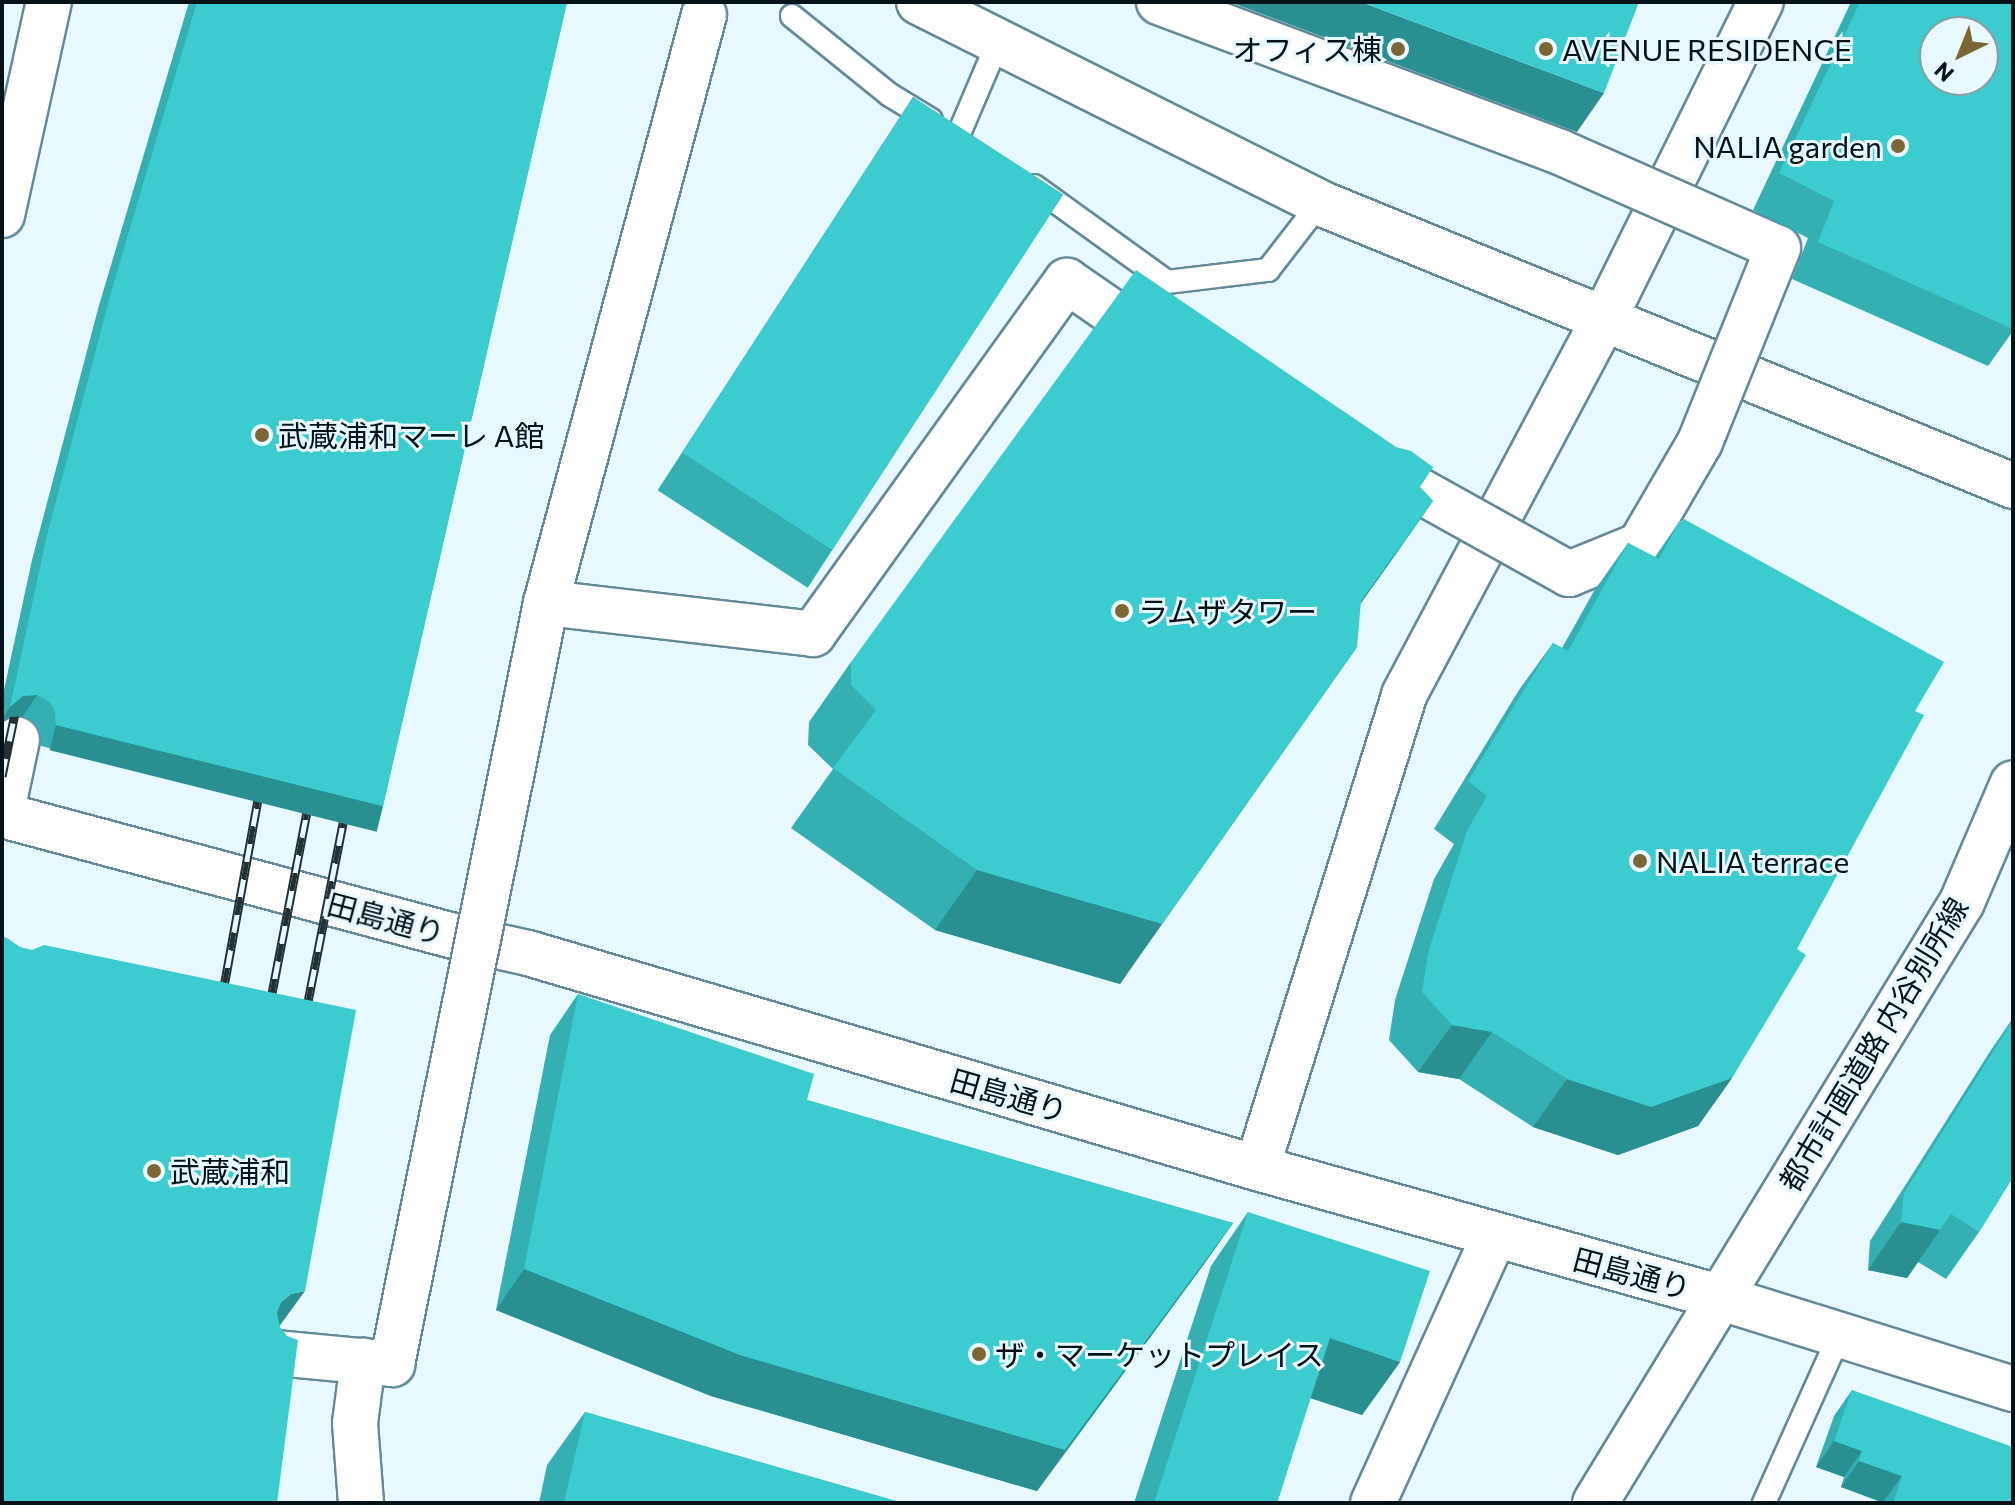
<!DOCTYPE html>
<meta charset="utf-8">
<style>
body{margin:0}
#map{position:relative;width:2015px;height:1505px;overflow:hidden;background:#e8f8ff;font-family:Commissioner,"Noto Sans JP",sans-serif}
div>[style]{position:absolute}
.roads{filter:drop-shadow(2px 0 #648a99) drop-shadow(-2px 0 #648a99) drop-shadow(0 2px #648a99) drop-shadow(0 -2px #648a99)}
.lane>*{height:22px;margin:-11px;padding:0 11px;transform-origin:11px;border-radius:11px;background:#fff}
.street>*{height:44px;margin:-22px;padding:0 22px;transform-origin:22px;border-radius:22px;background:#fff}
.secondary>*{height:44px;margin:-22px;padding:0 22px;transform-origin:22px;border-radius:22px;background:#fff}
.rail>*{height:9px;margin-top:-4.5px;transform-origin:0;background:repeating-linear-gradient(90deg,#e8f8ff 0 18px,#233137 0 36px);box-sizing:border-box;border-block:2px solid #233137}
.bridges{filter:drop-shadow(2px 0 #648a99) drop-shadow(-2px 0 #648a99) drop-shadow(0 2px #648a99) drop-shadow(0 -2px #648a99)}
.street-bridge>*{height:44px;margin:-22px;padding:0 22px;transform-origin:22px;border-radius:22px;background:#fff}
.wall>*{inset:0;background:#34afb2;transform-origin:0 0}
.shaded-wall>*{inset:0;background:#2a8f91;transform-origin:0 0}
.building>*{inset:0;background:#3ccccf;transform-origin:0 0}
.dots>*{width:22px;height:22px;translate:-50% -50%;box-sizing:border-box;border:4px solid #e8f8ff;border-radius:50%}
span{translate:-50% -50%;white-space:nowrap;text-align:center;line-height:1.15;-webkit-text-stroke:6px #e8f8ff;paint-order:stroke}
.poi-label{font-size:30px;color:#051319}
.right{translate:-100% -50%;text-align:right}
.left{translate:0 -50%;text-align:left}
.street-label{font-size:30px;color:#051319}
.frame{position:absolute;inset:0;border:4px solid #051319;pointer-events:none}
.north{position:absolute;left:1919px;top:16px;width:80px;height:80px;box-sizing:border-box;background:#e8f8ff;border:2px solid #8d9ca3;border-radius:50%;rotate:223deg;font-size:22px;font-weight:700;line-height:32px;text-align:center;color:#051319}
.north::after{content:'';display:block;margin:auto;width:28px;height:36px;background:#7c6635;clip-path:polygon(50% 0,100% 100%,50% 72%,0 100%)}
</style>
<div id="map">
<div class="roads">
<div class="lane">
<div style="left:792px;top:16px;width:126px;rotate:38.9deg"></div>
<div style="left:890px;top:95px;width:48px;rotate:31.4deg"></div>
<div style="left:958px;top:136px;width:102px;rotate:-66.9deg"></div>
<div style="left:1034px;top:186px;width:164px;rotate:35.8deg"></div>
<div style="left:1167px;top:282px;width:102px;rotate:-6.8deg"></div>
<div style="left:1268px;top:270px;width:85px;rotate:-52.2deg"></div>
<div style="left:1764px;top:1503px;width:183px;rotate:-65.8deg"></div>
</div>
<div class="street">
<div style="left:919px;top:2px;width:449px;rotate:26.6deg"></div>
<div style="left:1320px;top:203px;width:749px;rotate:22.21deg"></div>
<div style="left:2px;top:811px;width:73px;rotate:-78.1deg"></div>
<div style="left:1373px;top:1503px;width:293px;rotate:-65.6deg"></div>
</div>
<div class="secondary">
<div style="left:2px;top:215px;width:218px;rotate:-77.6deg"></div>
<div style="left:2px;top:815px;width:475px;rotate:15deg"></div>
<div style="left:461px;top:938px;width:69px;rotate:12.6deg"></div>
<div style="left:528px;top:953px;width:760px;rotate:16.43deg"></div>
<div style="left:1257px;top:1168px;width:479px;rotate:15.6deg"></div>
<div style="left:1718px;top:1297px;width:309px;rotate:17.3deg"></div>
<div style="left:1257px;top:1168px;width:495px;rotate:-72.7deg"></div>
<div style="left:1404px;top:695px;width:426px;rotate:-62deg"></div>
<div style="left:1604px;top:319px;width:354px;rotate:-63.7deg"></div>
<div style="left:1595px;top:1503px;width:704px;rotate:-58.59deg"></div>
<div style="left:1962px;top:902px;width:129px;rotate:-66.8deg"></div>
</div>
</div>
<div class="rail">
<div style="left:2px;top:776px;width:84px;rotate:-78.3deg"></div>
<div style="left:221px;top:1003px;width:229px;rotate:-79.7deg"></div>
<div style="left:268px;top:1014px;width:228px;rotate:-79.1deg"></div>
<div style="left:304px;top:1022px;width:228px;rotate:-78.9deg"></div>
</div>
<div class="bridges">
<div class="street-bridge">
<div style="left:1159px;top:2px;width:428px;rotate:20.5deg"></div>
<div style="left:1560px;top:152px;width:238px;rotate:23.8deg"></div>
<div style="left:1778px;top:248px;width:209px;rotate:111.9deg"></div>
<div style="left:1700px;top:442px;width:119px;rotate:120.2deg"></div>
<div style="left:1640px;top:545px;width:77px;rotate:157.8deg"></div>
<div style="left:1569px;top:574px;width:183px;rotate:-150.9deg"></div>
<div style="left:1409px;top:485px;width:39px;rotate:179deg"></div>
<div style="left:546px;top:603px;width:269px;rotate:6.6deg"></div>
<div style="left:813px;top:634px;width:435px;rotate:-54.3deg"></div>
<div style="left:1067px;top:281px;width:109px;rotate:34.6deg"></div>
<div style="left:276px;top:1353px;width:117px;rotate:5.4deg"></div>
<div style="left:392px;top:1364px;width:776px;rotate:-78.56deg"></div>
<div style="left:546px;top:603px;width:609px;rotate:-74.96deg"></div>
<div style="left:361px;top:1503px;width:80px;rotate:-94.3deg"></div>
<div style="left:355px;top:1423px;width:63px;rotate:-82.6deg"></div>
</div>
</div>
<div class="wall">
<div style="clip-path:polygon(189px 2px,567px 2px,383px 806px,369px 827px,41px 746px,40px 732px,34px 722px,23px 716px,9px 717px,2px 723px,2px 699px,32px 560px,98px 309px)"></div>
<div style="clip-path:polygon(1851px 2px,2013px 2px,2013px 331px,1988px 366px,1792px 279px,1808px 238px,1753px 210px)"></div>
<div style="left:913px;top:97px;width:179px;height:469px;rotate:33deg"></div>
<div style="clip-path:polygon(1420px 487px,1433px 501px,1361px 603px,1120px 984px,935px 930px,791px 828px,833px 769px,808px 745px,809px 722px,851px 662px)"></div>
<div style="clip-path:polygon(1679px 522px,1915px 711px,1732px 1078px,1698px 1126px,1618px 1155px,1533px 1127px,1459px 1079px,1418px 1072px,1389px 1040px,1395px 1000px,1434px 879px,1454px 844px,1434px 829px,1519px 690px,1553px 643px,1562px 648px,1594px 591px,1628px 543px,1655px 557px)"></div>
<div style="clip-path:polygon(578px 994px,807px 1100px,1233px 1223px,1204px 1264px,1037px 1491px,711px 1396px,496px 1310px,550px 1035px)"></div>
<div style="clip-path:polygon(2013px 1018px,2013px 1177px,1979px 1232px,1946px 1279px,1918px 1262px,1907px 1278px,1868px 1270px,1870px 1241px,1991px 1050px)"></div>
<div style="clip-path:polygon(1248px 1212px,1400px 1362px,1362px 1415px,1310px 1398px,1277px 1503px,1134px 1503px,1211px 1266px)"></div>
<div style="clip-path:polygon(1852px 1390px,2013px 1503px,1883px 1503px,1841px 1487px,1844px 1477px,1816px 1467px,1834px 1416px)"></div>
<div style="clip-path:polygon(585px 1412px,903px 1503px,539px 1503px,547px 1465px)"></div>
</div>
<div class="shaded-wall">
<div style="clip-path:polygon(1230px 2px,1361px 2px,1604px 93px,1577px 132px)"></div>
<div style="clip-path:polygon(1433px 501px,1391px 561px,1319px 661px,1361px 601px)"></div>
<div style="clip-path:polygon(1357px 647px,1120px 984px,935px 930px,977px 870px)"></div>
<div style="clip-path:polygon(37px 695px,23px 716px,9px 717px,2px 723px,2px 719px,10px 707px,23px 696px)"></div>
<div style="left:56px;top:725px;width:337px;height:26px;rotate:14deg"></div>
<div style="clip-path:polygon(1452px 1025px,1492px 1032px,1459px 1079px,1418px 1072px)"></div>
<div style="clip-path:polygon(1732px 1078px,1698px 1126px,1618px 1155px,1533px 1127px,1567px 1079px)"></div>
<div style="clip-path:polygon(1951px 1214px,1907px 1278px,1868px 1270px,1901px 1222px)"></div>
<div style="clip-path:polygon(1233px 1223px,1204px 1264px,1037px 1491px,711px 1396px,496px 1310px,524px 1269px)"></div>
<div style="clip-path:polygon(305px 1291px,278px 1328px,265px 1331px,281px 1302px,291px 1294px)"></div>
<div style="clip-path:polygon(1330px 1338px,1400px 1362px,1362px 1415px,1292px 1392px)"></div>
<div style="clip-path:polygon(1834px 1441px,1862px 1451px,1844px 1477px,1816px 1467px)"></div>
<div style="clip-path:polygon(1859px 1461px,1902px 1476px,1883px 1502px,1841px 1487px)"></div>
</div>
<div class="building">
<div style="clip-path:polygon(197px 2px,567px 2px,383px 806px,56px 725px,55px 711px,49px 701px,37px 695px,23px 696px,10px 707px,46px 539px,112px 289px)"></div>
<div style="clip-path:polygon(1361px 2px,1639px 2px,1604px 93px)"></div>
<div style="clip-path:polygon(evenodd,1860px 2px,2013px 2px,2013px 329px,1818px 242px,1834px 201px,1779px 173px,1860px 2px,1935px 32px,1983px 32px,1983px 80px,1935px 80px,1935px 32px)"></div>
<div style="left:913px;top:97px;width:179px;height:424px;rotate:33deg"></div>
<div style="clip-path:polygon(1136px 270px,1396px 447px,1411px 451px,1433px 467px,1420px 487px,1433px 501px,1361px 601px,1357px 647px,1162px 924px,977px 870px,833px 768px,876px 710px,851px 685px,851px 662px)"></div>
<div style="clip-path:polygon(1684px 519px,1944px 662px,1915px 711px,1924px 715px,1797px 949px,1806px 955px,1732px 1078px,1651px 1107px,1567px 1079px,1492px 1032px,1452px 1025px,1422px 992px,1428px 953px,1467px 831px,1487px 796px,1468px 781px,1553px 643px,1568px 651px,1628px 543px,1659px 559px,1679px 522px)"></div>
<div style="clip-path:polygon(2px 936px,7px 938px,20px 947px,32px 950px,44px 945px,356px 1010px,305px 1291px,291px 1294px,281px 1302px,277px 1313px,280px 1327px,287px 1336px,298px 1340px,277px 1503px,2px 1503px)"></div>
<div style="clip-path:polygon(578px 994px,814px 1074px,807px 1100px,1233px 1223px,1065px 1450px,740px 1355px,524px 1269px)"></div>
<div style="clip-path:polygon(2013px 1020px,2013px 1177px,1979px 1232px,1951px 1214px,1940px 1230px,1901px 1222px,1904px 1193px)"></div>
<div style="clip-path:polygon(1248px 1212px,1430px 1271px,1400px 1362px,1330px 1338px,1277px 1503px,1154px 1503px)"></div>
<div style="clip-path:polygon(1852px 1390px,2013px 1447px,2013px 1503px,1893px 1503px,1902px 1476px,1859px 1461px,1862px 1451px,1834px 1441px)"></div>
<div style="clip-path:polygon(585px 1412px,903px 1503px,564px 1503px)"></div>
</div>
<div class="dots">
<div style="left:1398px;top:49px;background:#7c6635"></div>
<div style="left:1546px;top:49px;background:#7c6635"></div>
<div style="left:1898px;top:146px;background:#7c6635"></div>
<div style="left:262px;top:435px;background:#7c6635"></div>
<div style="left:1122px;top:611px;background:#7c6635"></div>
<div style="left:1640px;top:861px;background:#7c6635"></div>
<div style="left:154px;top:1171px;background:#7c6635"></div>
<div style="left:979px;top:1354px;background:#7c6635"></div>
</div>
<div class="poi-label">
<span class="right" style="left:1382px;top:49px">オフィス棟</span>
<span class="left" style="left:1562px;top:49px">AVENUE RESIDENCE</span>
<span class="right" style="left:1882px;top:146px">NALIA garden</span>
<span class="left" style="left:278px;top:435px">武蔵浦和マーレ A館</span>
<span class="left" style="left:1138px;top:611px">ラムザタワー</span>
<span class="left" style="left:1656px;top:861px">NALIA terrace</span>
<span class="left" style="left:170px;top:1171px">武蔵浦和</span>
<span class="left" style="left:995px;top:1354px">ザ・マーケットプレイス</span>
</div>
<div class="street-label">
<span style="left:386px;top:918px;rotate:15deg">田島通り</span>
<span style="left:1873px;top:1044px;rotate:-59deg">都市計画道路 内谷別所線</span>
<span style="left:1009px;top:1095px;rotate:16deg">田島通り</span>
<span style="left:1632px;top:1273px;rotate:15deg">田島通り</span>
</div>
<div class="frame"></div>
<div class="north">N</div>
</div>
